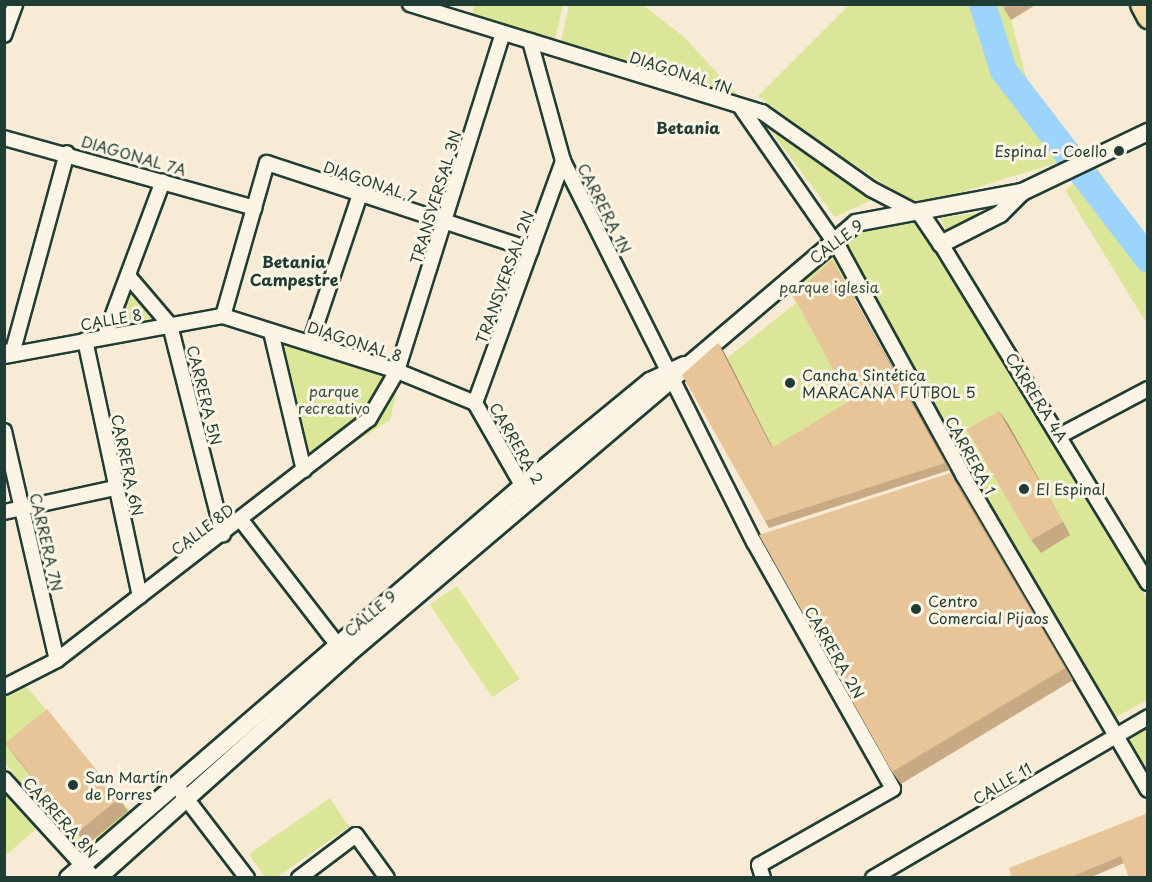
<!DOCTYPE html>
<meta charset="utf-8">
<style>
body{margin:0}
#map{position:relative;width:1152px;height:882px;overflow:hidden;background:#f8ebd6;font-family:"Playpen Sans",sans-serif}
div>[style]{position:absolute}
.green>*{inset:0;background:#dbe699;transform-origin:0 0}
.river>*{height:27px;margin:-13.5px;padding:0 13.5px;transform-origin:13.5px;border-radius:13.5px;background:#9dd4fc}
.roads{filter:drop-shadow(2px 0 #1f3d34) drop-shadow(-2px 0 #1f3d34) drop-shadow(0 2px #1f3d34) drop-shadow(0 -2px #1f3d34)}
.minor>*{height:14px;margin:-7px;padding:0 7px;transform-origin:7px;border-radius:7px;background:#fcf5e5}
.tertiary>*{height:16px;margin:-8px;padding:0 8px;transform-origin:8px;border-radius:8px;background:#fcf5e5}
.primary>*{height:21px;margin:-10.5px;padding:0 10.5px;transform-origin:10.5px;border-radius:10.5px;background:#fbddab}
.wall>*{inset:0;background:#c7a984}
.shaded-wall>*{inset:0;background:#a28a6b}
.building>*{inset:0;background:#e7c599;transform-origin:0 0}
.dots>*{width:16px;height:16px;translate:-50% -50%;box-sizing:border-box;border:3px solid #fcf5e5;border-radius:50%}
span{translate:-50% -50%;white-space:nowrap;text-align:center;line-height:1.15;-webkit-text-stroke:6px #fcf5e5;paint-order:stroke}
.street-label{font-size:15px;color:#1f3d34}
.poi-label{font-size:15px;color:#1f3d34}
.right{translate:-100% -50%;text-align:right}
.left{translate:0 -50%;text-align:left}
.park-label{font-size:15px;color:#3b5643}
.neighbourhood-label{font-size:16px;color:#1f3d34;font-weight:700}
.frame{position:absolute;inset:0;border:6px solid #1f3d34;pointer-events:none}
</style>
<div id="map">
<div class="green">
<div style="clip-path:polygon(474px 5px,563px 5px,555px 40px,472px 16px)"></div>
<div style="clip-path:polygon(569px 5px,643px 5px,684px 37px,746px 104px,561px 41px)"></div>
<div style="clip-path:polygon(849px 5px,1007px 5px,1027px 80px,1076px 157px,917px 206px,826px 146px,758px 96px)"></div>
<div style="clip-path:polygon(761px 118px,872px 200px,835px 217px)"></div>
<div style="clip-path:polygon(1097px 168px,1147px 240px,1147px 324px,1065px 190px)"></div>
<div style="clip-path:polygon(990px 211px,949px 236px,940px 218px)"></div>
<div style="clip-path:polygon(917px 219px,1147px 599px,1147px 700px,1115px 718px,839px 242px,871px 222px)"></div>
<div style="clip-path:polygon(840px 250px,863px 293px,811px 327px,854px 408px,776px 455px,727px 358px,796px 303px,788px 289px)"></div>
<div style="clip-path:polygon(131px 287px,153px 323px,114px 329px)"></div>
<div style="clip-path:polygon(271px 332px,401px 373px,390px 420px,312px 470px)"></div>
<div style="left:457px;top:586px;width:112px;height:33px;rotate:56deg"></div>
<div style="clip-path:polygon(22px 681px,136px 818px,83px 864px,5px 763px,5px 687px)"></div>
<div style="clip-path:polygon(1147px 726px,1147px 771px,1124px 738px)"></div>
<div style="clip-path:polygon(5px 791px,38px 827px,5px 856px,4px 856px)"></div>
<div style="clip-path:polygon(330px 798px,349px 827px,277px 877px,265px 877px,249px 854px)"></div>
</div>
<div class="river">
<div style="left:982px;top:4px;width:69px;rotate:72.3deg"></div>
<div style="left:1003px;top:70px;width:238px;rotate:52.5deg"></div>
</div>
<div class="roads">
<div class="minor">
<div style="left:410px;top:4px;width:368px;rotate:17.1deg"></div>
<div style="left:762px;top:112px;width:133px;rotate:35.2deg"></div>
<div style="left:871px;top:189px;width:54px;rotate:27.5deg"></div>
<div style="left:4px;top:35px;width:33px;rotate:-70deg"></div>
<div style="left:530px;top:41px;width:124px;rotate:74.6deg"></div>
<div style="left:563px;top:161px;width:426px;rotate:63.4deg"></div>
<div style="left:754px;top:542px;width:283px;rotate:60.6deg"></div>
<div style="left:893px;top:789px;width:154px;rotate:150.4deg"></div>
<div style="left:759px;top:865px;width:14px;rotate:73deg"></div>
<div style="left:742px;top:109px;width:172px;rotate:55.2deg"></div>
<div style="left:840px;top:250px;width:256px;rotate:61.3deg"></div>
<div style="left:963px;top:475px;width:365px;rotate:59.6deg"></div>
<div style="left:4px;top:138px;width:260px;rotate:15.6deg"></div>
<div style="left:941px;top:244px;width:397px;rotate:58.6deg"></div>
<div style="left:130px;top:278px;width:62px;rotate:49.6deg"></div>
<div style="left:170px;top:325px;width:216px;rotate:75.8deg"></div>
<div style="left:223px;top:316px;width:159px;rotate:-74deg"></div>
<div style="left:267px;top:163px;width:278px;rotate:18.2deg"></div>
<div style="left:271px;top:332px;width:142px;rotate:76.6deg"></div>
<div style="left:105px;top:336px;width:165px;rotate:-69.5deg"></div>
<div style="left:85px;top:340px;width:262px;rotate:77.9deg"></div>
<div style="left:310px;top:343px;width:157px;rotate:-71.4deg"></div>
<div style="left:4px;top:351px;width:9px;rotate:21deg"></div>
<div style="left:12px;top:354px;width:208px;rotate:-74.7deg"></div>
<div style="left:4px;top:356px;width:223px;rotate:-10.4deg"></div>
<div style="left:223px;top:316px;width:182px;rotate:17.5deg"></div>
<div style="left:397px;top:371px;width:84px;rotate:22.3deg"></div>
<div style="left:475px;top:403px;width:258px;rotate:-70deg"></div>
<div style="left:475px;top:403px;width:103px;rotate:60.2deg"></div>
<div style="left:4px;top:431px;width:235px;rotate:77deg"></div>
<div style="left:1061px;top:435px;width:98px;rotate:-27.9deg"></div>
<div style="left:4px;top:512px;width:114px;rotate:-12.2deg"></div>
<div style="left:241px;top:520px;width:167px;rotate:52.3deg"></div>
<div style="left:4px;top:687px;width:59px;rotate:-27deg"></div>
<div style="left:57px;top:660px;width:394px;rotate:-37.7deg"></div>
<div style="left:369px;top:419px;width:56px;rotate:-59.7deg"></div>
<div style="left:397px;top:371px;width:354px;rotate:-72.6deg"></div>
<div style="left:4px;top:779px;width:134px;rotate:47.7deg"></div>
<div style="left:176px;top:785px;width:117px;rotate:52.6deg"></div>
<div style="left:299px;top:878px;width:71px;rotate:-37deg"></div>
<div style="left:356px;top:835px;width:53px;rotate:54.2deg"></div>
<div style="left:873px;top:878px;width:319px;rotate:-30.3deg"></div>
</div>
<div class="tertiary">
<div style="left:921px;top:214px;width:36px;rotate:56deg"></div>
<div style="left:941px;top:244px;width:66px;rotate:-27deg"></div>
<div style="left:1000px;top:214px;width:31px;rotate:-45deg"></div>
<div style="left:68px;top:878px;width:600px;rotate:-40.81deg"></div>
<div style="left:522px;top:486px;width:166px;rotate:-39.4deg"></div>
<div style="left:650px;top:381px;width:38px;rotate:-25deg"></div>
<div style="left:98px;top:878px;width:333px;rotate:-41.8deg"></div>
<div style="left:346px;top:656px;width:669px;rotate:-40.33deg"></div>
<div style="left:856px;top:223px;width:169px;rotate:-10.6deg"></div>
<div style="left:1022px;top:192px;width:140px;rotate:-25.5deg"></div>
</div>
<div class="primary">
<div style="left:1141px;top:4px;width:15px;rotate:62deg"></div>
</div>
</div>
<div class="wall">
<div style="clip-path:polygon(1002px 4px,1037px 4px,1011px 20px,1004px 9px)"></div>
<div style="clip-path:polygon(836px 267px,950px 470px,769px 528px,765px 521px,723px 350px,773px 448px,850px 401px)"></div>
<div style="clip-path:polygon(999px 411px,1008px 424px,1070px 535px,1041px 553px,1032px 541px)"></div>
<div style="clip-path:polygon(959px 486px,1073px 680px,901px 784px,892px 772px)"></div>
<div style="clip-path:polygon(8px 747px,119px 799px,128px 811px,87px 845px,17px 759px)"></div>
<div style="clip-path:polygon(1148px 813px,1124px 863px,1089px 878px,1012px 878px)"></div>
</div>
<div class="shaded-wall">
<div style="clip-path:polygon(832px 260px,836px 267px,950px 470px,945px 463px)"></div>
<div style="clip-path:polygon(718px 343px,723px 350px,776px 455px,772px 448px)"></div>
<div style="clip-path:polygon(999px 411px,1008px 424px,1070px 535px,1062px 522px)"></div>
<div style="clip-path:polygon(950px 473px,959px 486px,1073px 680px,1065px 668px)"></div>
</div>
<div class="building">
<div style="clip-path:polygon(1002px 4px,1010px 4px,1004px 9px)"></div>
<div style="clip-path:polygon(832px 260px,945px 463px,765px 521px,682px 375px,718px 343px,772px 448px,850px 401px,793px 295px)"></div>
<div style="left:999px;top:411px;width:128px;height:37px;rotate:60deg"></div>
<div style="clip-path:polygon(950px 473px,1065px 668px,892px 772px,759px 535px)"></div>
<div style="left:47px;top:709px;width:115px;height:54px;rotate:51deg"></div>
<div style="clip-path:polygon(1148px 813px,1148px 878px,1129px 878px,1121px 856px,1069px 878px,1012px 878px,1009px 868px)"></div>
</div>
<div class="dots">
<div style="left:1119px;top:151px;background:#1f3d34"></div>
<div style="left:790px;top:383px;background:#1f3d34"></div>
<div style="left:1024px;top:489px;background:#1f3d34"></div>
<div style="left:916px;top:609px;background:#1f3d34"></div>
<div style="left:73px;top:785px;background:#1f3d34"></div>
</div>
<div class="street-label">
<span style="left:681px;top:72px;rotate:18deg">DIAGONAL 1N</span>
<span style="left:134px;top:155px;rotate:16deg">DIAGONAL 7A</span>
<span style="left:370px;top:181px;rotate:19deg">DIAGONAL 7</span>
<span style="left:435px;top:197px;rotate:-73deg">TRANSVERSAL 3N</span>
<span style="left:605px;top:208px;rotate:63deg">CARRERA 1N</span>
<span style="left:836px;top:241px;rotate:-37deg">CALLE 9</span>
<span style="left:504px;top:277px;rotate:-70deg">TRANSVERSAL 2N</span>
<span style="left:111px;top:319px;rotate:-10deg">CALLE 8</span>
<span style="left:355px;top:341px;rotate:18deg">DIAGONAL 8</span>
<span style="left:205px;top:395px;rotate:76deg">CARRERA 5N</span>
<span style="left:1037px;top:397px;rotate:58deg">CARRERA 4A</span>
<span style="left:517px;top:443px;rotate:60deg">CARRERA 2</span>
<span style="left:971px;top:455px;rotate:61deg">CARRERA 1</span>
<span style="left:128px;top:465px;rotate:78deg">CARRERA 6N</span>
<span style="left:202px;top:529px;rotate:-37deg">CALLE 8D</span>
<span style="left:47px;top:542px;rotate:77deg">CARRERA 7N</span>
<span style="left:370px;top:613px;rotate:-40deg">CALLE 9</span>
<span style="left:835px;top:652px;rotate:60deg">CARRERA 2N</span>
<span style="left:1002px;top:783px;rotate:-31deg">CALLE 11</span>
<span style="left:61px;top:817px;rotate:48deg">CARRERA 8N</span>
</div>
<div class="poi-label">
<span class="right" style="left:1107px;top:151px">Espinal - Coello</span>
<span class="left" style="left:802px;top:383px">Cancha Sintética<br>MARACANA FÚTBOL 5</span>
<span class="left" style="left:1036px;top:489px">El Espinal</span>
<span class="left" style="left:928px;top:609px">Centro<br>Comercial Pijaos</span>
<span class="left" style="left:85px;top:785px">San Martín<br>de Porres</span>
</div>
<div class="park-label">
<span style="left:829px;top:287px">parque iglesia</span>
<span style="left:334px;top:399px">parque<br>recreativo</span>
</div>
<div class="neighbourhood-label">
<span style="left:688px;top:127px">Betania</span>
<span style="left:294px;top:270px">Betania<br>Campestre</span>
</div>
<div class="frame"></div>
</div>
